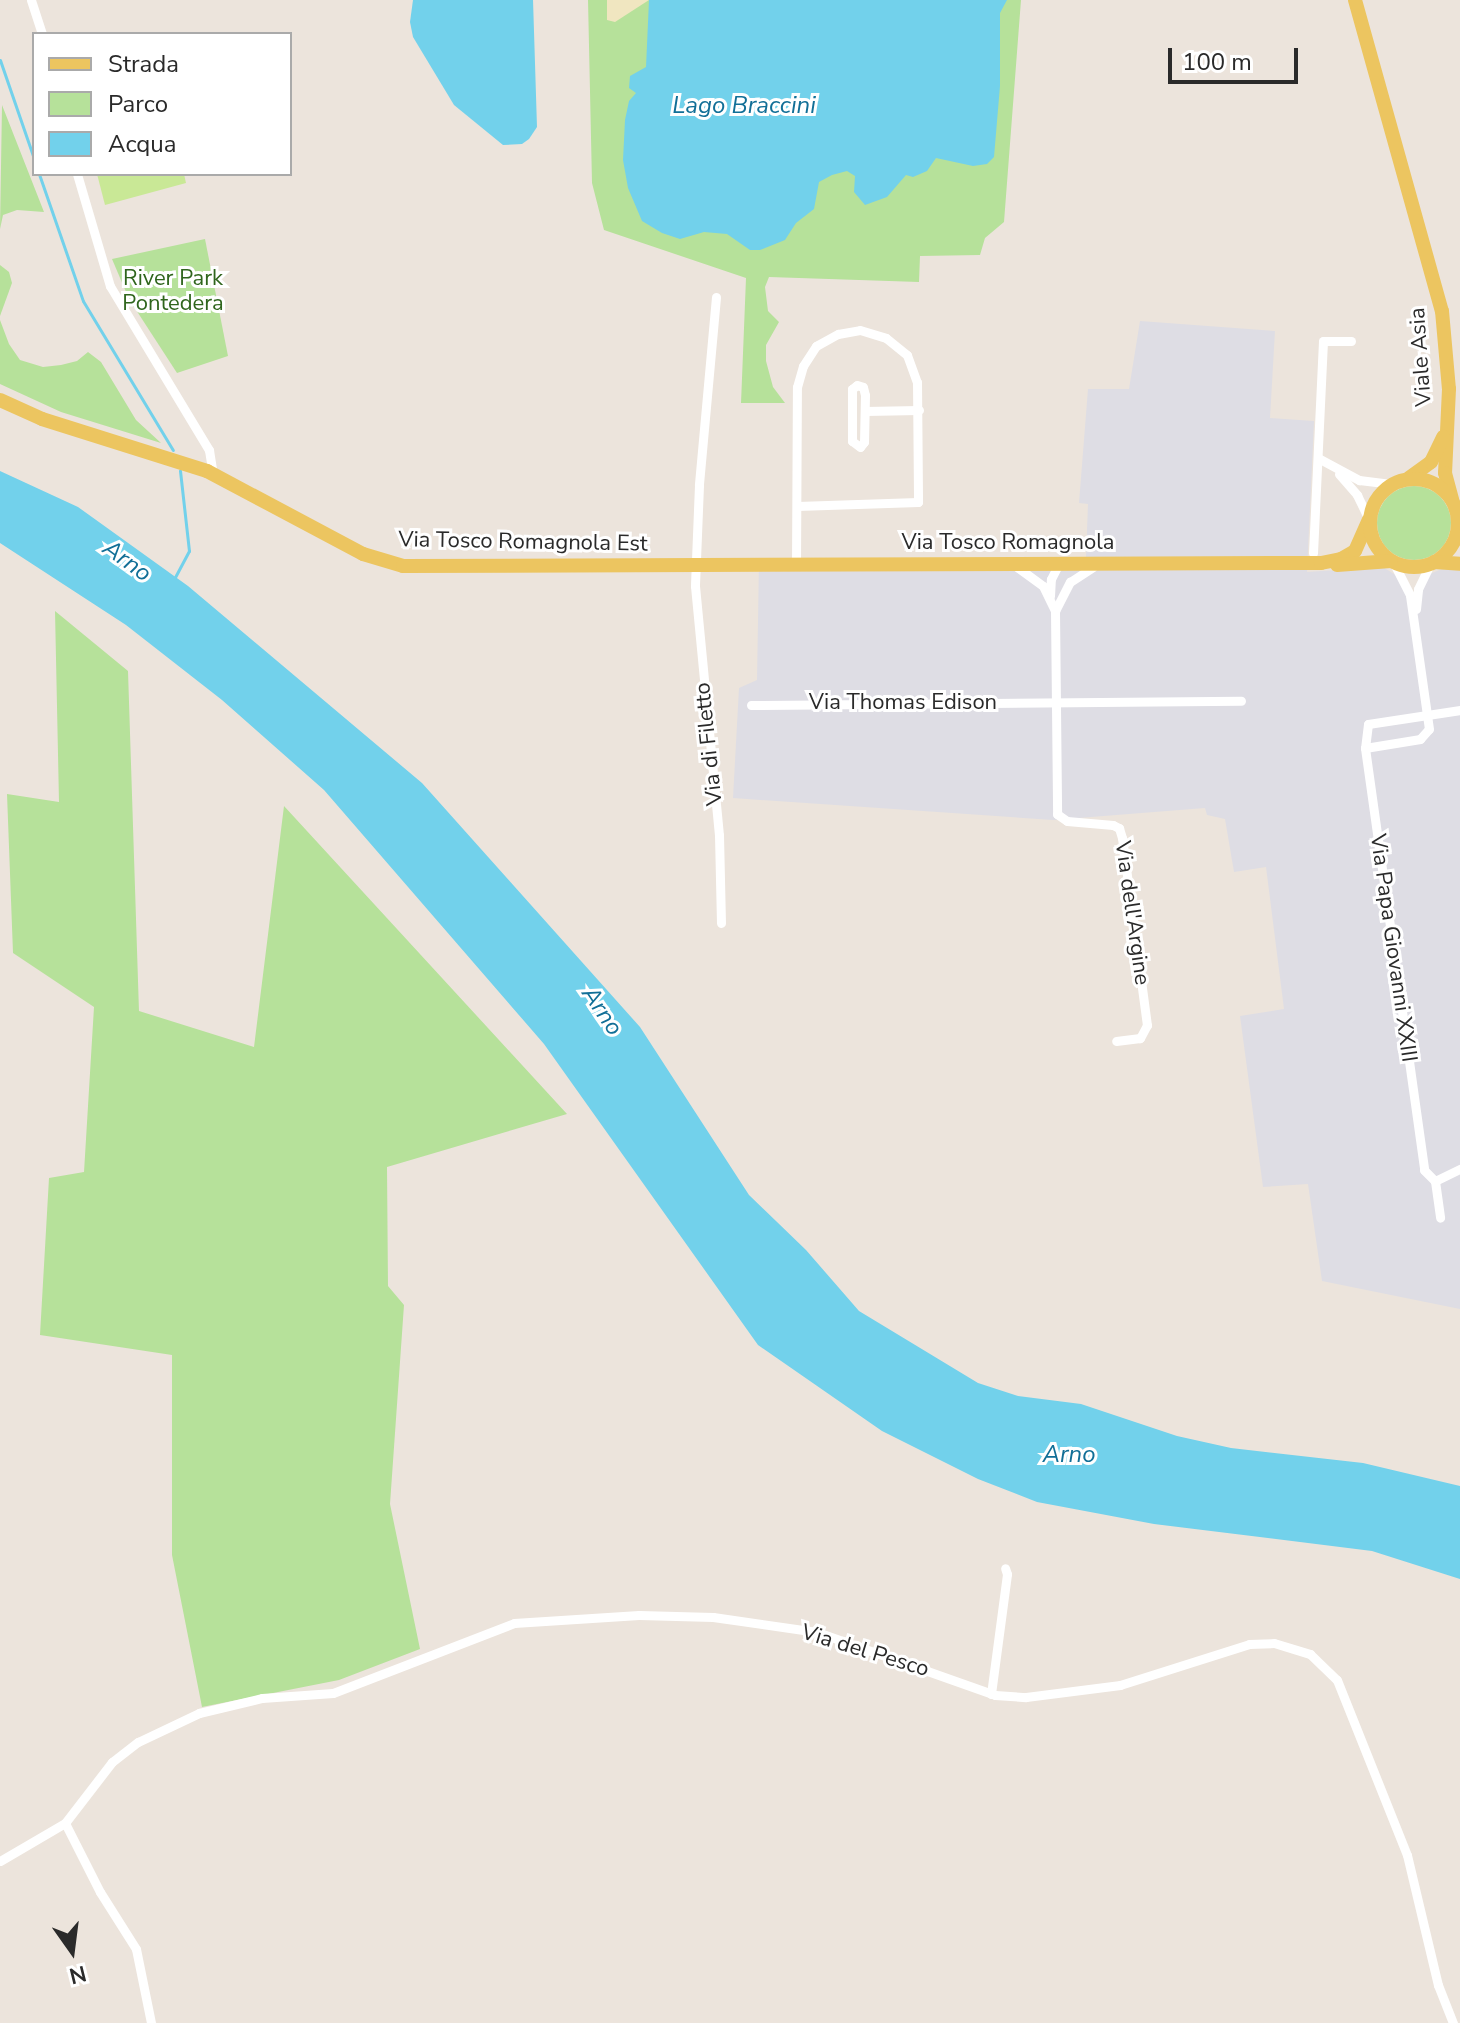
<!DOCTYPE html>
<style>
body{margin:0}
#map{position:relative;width:1460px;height:2023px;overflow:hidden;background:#ece4dc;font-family:"Nunito Sans",sans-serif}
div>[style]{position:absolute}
.industrial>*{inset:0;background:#dedde4}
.green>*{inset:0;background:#b6e19a}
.round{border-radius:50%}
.sand>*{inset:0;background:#f0e6c0}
.pitch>*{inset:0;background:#c9e896}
.water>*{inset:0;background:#72d1eb}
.stream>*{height:3px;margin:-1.5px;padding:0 1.5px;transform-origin:1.5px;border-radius:1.5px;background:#72d1eb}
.street>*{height:9px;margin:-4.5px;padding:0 4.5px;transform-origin:4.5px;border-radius:4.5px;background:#fff}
.primary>*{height:14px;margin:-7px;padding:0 7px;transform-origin:7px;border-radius:7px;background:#ecc560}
.primary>.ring{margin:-7px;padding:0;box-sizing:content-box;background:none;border:14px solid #ecc560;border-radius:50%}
span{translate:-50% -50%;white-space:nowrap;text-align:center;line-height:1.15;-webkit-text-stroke:6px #fff;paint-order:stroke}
.park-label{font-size:22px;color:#2f651c}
.street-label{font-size:22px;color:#2a2a2a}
.water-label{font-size:24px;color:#116f97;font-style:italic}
.legend{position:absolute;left:32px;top:32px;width:260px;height:144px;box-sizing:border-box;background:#fff;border:2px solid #aaa;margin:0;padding:10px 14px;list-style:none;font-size:24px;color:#2a2a2a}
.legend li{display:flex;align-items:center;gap:16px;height:40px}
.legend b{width:40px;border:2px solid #aaa}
.north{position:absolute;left:32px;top:1911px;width:80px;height:80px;-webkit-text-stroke:6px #fff;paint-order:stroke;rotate:166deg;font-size:22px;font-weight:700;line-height:32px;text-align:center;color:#2a2a2a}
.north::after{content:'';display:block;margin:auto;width:28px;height:36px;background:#2a2a2a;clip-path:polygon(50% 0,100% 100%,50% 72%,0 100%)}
.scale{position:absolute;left:1168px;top:48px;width:130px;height:36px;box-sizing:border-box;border:4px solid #2a2a2a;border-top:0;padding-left:10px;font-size:24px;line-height:28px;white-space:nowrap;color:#2a2a2a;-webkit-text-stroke:6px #fff;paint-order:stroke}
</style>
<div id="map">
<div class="industrial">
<div style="clip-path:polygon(1140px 321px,1275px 331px,1270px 418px,1314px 421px,1307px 572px,1383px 567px,1397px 576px,1414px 600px,1430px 574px,1444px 568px,1460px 569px,1460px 1309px,1322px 1281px,1308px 1184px,1263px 1187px,1240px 1016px,1284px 1009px,1266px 867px,1234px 872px,1225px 819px,1207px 815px,1205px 808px,1053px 820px,733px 798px,739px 688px,757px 680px,759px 561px,1086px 557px,1088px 504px,1079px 503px,1088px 389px,1129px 389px)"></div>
</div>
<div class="green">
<div style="clip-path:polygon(588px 0,1021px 0,1004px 222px,985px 238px,980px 255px,920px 256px,919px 282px,769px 277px,765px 287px,768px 311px,779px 322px,766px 345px,766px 361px,773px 387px,785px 403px,741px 403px,746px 278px,604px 230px,592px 183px)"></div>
<div style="clip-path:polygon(2px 105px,44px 212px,17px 210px,3px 215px,0 229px)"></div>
<div style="clip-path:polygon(205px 239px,228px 356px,177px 373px,129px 299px,112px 259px)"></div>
<div style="clip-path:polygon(0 265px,9px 272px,12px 283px,0 316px)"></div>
<div style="clip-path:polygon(0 320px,9px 344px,20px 360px,43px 367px,61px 365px,77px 361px,88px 352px,101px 362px,136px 420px,161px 443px,61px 412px,0 384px)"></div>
<div class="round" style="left:1377px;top:486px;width:74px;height:74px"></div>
<div style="clip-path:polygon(55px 611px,128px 671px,139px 1011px,254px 1047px,284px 806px,567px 1114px,387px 1167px,388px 1286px,404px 1305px,390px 1504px,420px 1649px,339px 1680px,202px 1707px,172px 1555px,172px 1355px,40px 1335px,49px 1178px,84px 1172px,94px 1007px,13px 953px,7px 794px,59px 802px)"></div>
</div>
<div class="sand">
<div style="clip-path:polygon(607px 0,649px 0,615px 22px,607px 20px)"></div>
</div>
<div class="pitch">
<div style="clip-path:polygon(97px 174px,184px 174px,186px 183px,105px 205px)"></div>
</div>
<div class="water">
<div style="clip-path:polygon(413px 0,533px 0,537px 127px,529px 139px,522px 144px,503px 145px,454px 105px,413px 37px,410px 22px)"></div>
<div style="clip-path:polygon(649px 0,1007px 0,1000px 13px,1000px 86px,994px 157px,987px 164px,973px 166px,936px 158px,927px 171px,913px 177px,906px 175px,887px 197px,865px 205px,854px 192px,855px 176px,847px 171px,832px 175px,819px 182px,814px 209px,796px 223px,785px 240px,760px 250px,750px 250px,727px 234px,704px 232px,680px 239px,662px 233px,642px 221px,628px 188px,623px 160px,625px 120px,629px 101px,636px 93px,629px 88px,630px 76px,646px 67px)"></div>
<div style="clip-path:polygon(0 471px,78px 507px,188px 586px,422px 783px,640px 1027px,749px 1195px,806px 1250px,859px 1311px,978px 1383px,1018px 1396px,1081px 1404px,1177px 1436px,1231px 1448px,1363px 1463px,1460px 1486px,1460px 1579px,1372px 1551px,1154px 1524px,1037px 1502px,978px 1479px,882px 1431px,758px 1345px,544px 1044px,324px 790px,222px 700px,126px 625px,0 543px)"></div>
</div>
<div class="stream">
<div style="left:0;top:60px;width:105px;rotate:71deg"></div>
<div style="left:39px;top:174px;width:134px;rotate:70.9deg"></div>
<div style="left:83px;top:301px;width:174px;rotate:58.9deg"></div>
<div style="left:174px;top:579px;width:32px;rotate:-62deg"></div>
<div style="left:189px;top:551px;width:81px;rotate:-96.4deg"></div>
</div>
<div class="street">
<div style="left:31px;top:0;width:36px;rotate:72deg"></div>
<div style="left:77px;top:174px;width:117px;rotate:73.6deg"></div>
<div style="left:110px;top:286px;width:192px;rotate:58.9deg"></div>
<div style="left:209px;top:450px;width:24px;rotate:81deg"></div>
<div style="left:716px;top:297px;width:189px;rotate:95.2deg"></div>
<div style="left:699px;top:485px;width:101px;rotate:92.3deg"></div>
<div style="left:695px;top:586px;width:250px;rotate:84.5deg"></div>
<div style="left:719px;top:835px;width:88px;rotate:88.7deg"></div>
<div style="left:857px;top:385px;width:6px;rotate:18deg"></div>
<div style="left:863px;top:387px;width:8px;rotate:76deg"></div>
<div style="left:865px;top:395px;width:47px;rotate:91.2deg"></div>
<div style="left:864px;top:442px;width:6px;rotate:129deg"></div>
<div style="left:860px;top:447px;width:10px;rotate:-143deg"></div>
<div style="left:852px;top:441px;width:52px;rotate:-90deg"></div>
<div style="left:852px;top:389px;width:6px;rotate:-39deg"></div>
<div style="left:865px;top:411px;width:54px;rotate:-1.1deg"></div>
<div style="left:1318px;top:458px;width:47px;rotate:28.2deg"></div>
<div style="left:1359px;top:480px;width:34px;rotate:7deg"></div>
<div style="left:1339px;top:474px;width:28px;rotate:49deg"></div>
<div style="left:1357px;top:495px;width:28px;rotate:64deg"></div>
<div style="left:1313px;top:553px;width:212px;rotate:-87.3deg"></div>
<div style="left:1323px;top:341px;width:28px"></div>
<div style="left:796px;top:566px;width:179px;rotate:-89.7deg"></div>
<div style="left:797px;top:387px;width:22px;rotate:-74deg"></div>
<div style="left:803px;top:366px;width:24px;rotate:-57deg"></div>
<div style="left:816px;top:346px;width:25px;rotate:-29deg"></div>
<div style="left:838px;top:334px;width:22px;rotate:-10deg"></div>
<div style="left:860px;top:330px;width:27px;rotate:17deg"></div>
<div style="left:886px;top:338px;width:27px;rotate:39deg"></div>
<div style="left:907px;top:355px;width:29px;rotate:70deg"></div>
<div style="left:917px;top:382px;width:120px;rotate:89.5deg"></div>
<div style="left:918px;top:502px;width:121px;rotate:178.1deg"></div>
<div style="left:1017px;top:567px;width:32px;rotate:36deg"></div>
<div style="left:1043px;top:586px;width:28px;rotate:64deg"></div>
<div style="left:1055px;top:611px;width:203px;rotate:89.4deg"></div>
<div style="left:1057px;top:814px;width:12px;rotate:35deg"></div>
<div style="left:1067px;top:821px;width:46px;rotate:5deg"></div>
<div style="left:1113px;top:825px;width:7px;rotate:27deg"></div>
<div style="left:1119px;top:828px;width:10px;rotate:73deg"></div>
<div style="left:1122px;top:838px;width:189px;rotate:82.4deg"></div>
<div style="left:1147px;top:1025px;width:15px;rotate:118deg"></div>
<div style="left:1140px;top:1038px;width:24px;rotate:173deg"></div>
<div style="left:1050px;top:596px;width:17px;rotate:-87deg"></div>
<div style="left:1051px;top:579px;width:16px;rotate:-63deg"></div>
<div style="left:1416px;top:609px;width:20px;rotate:-84deg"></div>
<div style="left:1418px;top:589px;width:28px;rotate:-64deg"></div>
<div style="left:1055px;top:611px;width:33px;rotate:-63deg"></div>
<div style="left:1070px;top:582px;width:27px;rotate:-33deg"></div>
<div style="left:751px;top:705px;width:490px;rotate:-0.5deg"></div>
<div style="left:1460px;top:710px;width:93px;rotate:171.3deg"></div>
<div style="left:1368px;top:724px;width:24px;rotate:97deg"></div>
<div style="left:1365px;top:748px;width:426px;rotate:82deg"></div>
<div style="left:1424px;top:1170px;width:16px;rotate:45deg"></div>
<div style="left:1435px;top:1181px;width:28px;rotate:-26deg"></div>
<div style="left:1365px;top:748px;width:56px;rotate:-9.3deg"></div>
<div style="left:1420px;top:739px;width:13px;rotate:-48deg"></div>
<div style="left:1429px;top:729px;width:135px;rotate:-98.1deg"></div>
<div style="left:1410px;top:595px;width:36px;rotate:-117deg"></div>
<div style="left:1435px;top:1181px;width:37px;rotate:82deg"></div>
<div style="left:991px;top:1694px;width:121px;rotate:-82.4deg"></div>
<div style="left:1007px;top:1574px;width:6px;rotate:-108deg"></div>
<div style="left:65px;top:1823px;width:77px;rotate:63.1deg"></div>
<div style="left:100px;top:1892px;width:67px;rotate:57.7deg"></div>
<div style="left:136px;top:1949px;width:76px;rotate:78.5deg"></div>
<div style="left:0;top:1861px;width:75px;rotate:-30.3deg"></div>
<div style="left:65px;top:1823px;width:77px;rotate:-52.4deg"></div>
<div style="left:112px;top:1762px;width:33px;rotate:-38deg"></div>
<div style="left:138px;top:1742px;width:68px;rotate:-25.4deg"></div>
<div style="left:199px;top:1713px;width:65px;rotate:-13.4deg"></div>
<div style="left:262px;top:1698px;width:71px;rotate:-4deg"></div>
<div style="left:333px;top:1693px;width:194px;rotate:-21.1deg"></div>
<div style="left:514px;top:1623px;width:125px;rotate:-3.7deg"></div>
<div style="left:639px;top:1615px;width:74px;rotate:1.5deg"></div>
<div style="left:713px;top:1617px;width:105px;rotate:8.2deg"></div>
<div style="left:817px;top:1632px;width:189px;rotate:19.5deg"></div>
<div style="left:995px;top:1695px;width:31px;rotate:4deg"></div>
<div style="left:1026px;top:1697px;width:95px;rotate:-7.3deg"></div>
<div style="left:1120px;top:1685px;width:135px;rotate:-17.6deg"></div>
<div style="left:1249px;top:1644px;width:25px;rotate:-2deg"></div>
<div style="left:1274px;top:1643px;width:38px;rotate:17deg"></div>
<div style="left:1310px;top:1654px;width:37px;rotate:44deg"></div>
<div style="left:1337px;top:1680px;width:188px;rotate:68.2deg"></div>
<div style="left:1407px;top:1855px;width:134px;rotate:76.6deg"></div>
<div style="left:1438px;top:1985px;width:41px;rotate:68.5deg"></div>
</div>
<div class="primary">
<div style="left:1355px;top:0;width:323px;rotate:74.4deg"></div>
<div style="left:1442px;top:311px;width:78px;rotate:84.9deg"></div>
<div style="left:1449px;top:389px;width:84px;rotate:92.7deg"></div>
<div style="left:1445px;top:473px;width:28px;rotate:75deg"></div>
<div style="left:0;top:400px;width:46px;rotate:24.3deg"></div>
<div style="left:42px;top:419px;width:173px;rotate:17.5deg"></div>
<div style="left:207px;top:471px;width:177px;rotate:28deg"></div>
<div style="left:363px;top:554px;width:42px;rotate:16.7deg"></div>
<div style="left:403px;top:566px;width:918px;rotate:-0.19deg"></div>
<div style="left:1321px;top:563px;width:20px;rotate:-11deg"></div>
<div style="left:1341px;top:559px;width:16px;rotate:-30deg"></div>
<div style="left:1355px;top:551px;width:34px;rotate:-66deg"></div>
<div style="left:1409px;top:478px;width:27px;rotate:-36deg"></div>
<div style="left:1431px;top:462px;width:28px;rotate:-64deg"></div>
<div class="ring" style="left:1370px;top:479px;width:74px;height:74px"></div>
<div style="left:1434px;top:562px;width:26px;rotate:4deg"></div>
<div style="left:1337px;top:565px;width:54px;rotate:-4.2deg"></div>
</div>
<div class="park-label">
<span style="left:173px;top:291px">River Park<br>Pontedera</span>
</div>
<div class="street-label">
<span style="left:1421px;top:357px;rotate:-94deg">Viale Asia</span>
<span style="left:523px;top:542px;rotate:1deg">Via Tosco Romagnola Est</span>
<span style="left:1008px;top:543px">Via Tosco Romagnola</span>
<span style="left:903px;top:703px">Via Thomas Edison</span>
<span style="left:709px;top:744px;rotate:-96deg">Via di Filetto</span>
<span style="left:1132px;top:913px;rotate:82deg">Via dell'Argine</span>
<span style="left:1393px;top:948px;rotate:82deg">Via Papa Giovanni XXIII</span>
<span style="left:865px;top:1651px;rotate:17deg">Via del Pesco</span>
</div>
<div class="water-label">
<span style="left:744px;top:106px">Lago Braccini</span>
<span style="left:127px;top:561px;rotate:36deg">Arno</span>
<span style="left:602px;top:1011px;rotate:56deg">Arno</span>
<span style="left:1069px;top:1455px">Arno</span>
</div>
<ul class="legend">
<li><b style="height:10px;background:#ecc560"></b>Strada</li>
<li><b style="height:22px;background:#b6e19a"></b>Parco</li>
<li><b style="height:22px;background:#72d1eb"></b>Acqua</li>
</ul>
<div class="north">N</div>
<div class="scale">100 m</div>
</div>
